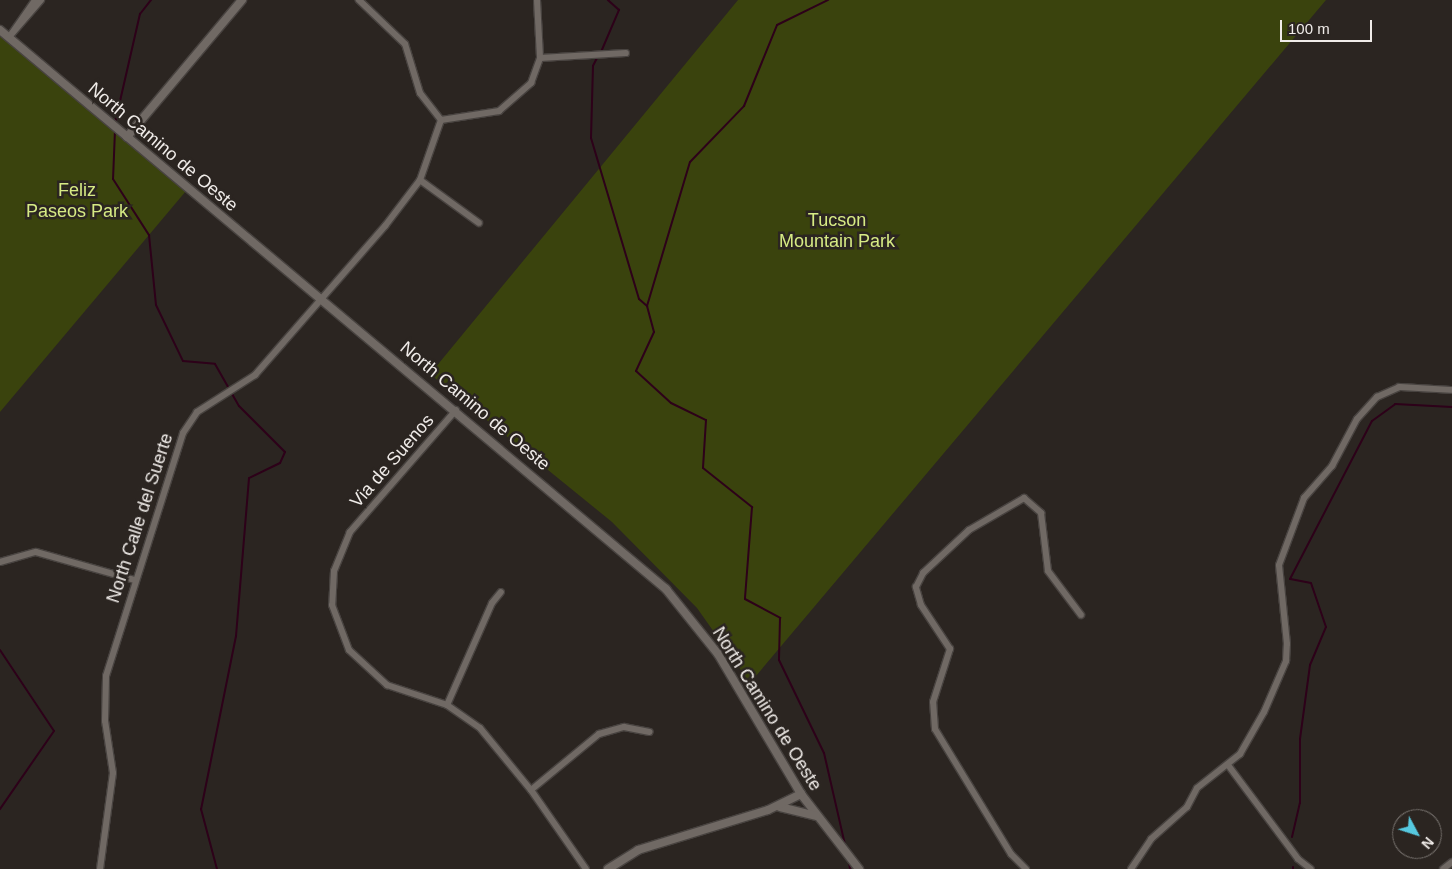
<!DOCTYPE html>
<style>
body{margin:0}
#map{position:relative;width:1452px;height:869px;overflow:hidden;background:#2b2521;font-family:Arial,sans-serif}
div>[style]{position:absolute}
.green>*{inset:0;background:#3a430d}
.stream>*{height:2px;margin:-1px;padding:0 1px;transform-origin:1px;border-radius:1px;background:#2d0119}
.roads{filter:drop-shadow(1px 0 #484340) drop-shadow(-1px 0 #484340) drop-shadow(0 1px #484340) drop-shadow(0 -1px #484340)}
.minor>*{height:6px;margin:-3px;padding:0 3px;transform-origin:3px;border-radius:3px;background:#706964}
.tertiary>*{height:8px;margin:-4px;padding:0 4px;transform-origin:4px;border-radius:4px;background:#706964}
span{translate:-50% -50%;white-space:nowrap;text-align:center;line-height:1.15;-webkit-text-stroke:5px #2b2521;paint-order:stroke}
.street-label{font-size:18px;color:#f0ece9}
.park-label{font-size:18px;color:#d6ea84}
.north{position:absolute;left:1392px;top:809px;width:50px;height:50px;box-sizing:border-box;background:#2b2521;border:1px solid #7a7571;border-radius:50%;rotate:130deg;font-size:14px;font-weight:700;line-height:20px;text-align:center;color:#f0ece9}
.north::after{content:'';display:block;margin:auto;width:18px;height:22px;background:#56c9e0;clip-path:polygon(50% 0,100% 100%,50% 72%,0 100%)}
.scale{position:absolute;left:1280px;top:20px;width:92px;height:22px;box-sizing:border-box;border:2px solid #f0ece9;border-top:0;padding-left:6px;font-size:15px;line-height:18px;white-space:nowrap;color:#f0ece9;-webkit-text-stroke:4px #2b2521;paint-order:stroke}
</style>
<div id="map">
<div class="green">
<div style="clip-path:polygon(738px 0,1326px 0,750px 683px,697px 608px,612px 522px,430px 374px)"></div>
<div style="clip-path:polygon(0 36px,186px 191px,0 412px)"></div>
</div>
<div class="stream">
<div style="left:601px;top:52px;width:46px;rotate:-66.8deg"></div>
<div style="left:619px;top:10px;width:15px;rotate:-138deg"></div>
<div style="left:598px;top:56px;width:11px;rotate:117deg"></div>
<div style="left:593px;top:66px;width:72px;rotate:91.6deg"></div>
<div style="left:591px;top:138px;width:168px;rotate:73.4deg"></div>
<div style="left:639px;top:299px;width:11px;rotate:41deg"></div>
<div style="left:647px;top:306px;width:27px;rotate:75deg"></div>
<div style="left:654px;top:332px;width:43px;rotate:114.8deg"></div>
<div style="left:636px;top:371px;width:47px;rotate:42.4deg"></div>
<div style="left:671px;top:403px;width:39px;rotate:26deg"></div>
<div style="left:706px;top:420px;width:48px;rotate:93.6deg"></div>
<div style="left:703px;top:468px;width:63px;rotate:38.5deg"></div>
<div style="left:752px;top:507px;width:92px;rotate:94.4deg"></div>
<div style="left:745px;top:599px;width:40px;rotate:28deg"></div>
<div style="left:780px;top:618px;width:42px;rotate:91.4deg"></div>
<div style="left:779px;top:660px;width:103px;rotate:64.2deg"></div>
<div style="left:824px;top:753px;width:94px;rotate:77.1deg"></div>
<div style="left:115px;top:123px;width:112px;rotate:-77.1deg"></div>
<div style="left:140px;top:14px;width:18px;rotate:-52deg"></div>
<div style="left:115px;top:130px;width:49px;rotate:92.3deg"></div>
<div style="left:113px;top:179px;width:67px;rotate:57.3deg"></div>
<div style="left:149px;top:235px;width:70px;rotate:84.3deg"></div>
<div style="left:156px;top:305px;width:62px;rotate:64.3deg"></div>
<div style="left:183px;top:361px;width:32px;rotate:5deg"></div>
<div style="left:215px;top:364px;width:48px;rotate:60.3deg"></div>
<div style="left:239px;top:406px;width:65px;rotate:45deg"></div>
<div style="left:285px;top:452px;width:12px;rotate:114deg"></div>
<div style="left:280px;top:463px;width:34px;rotate:154deg"></div>
<div style="left:249px;top:478px;width:159px;rotate:94.7deg"></div>
<div style="left:236px;top:636px;width:177px;rotate:101.4deg"></div>
<div style="left:201px;top:809px;width:62px;rotate:75.1deg"></div>
<div style="left:647px;top:306px;width:150px;rotate:-73.4deg"></div>
<div style="left:690px;top:162px;width:78px;rotate:-46deg"></div>
<div style="left:744px;top:106px;width:87px;rotate:-67.8deg"></div>
<div style="left:777px;top:25px;width:57px;rotate:-26.1deg"></div>
<div style="left:0;top:650px;width:97px;rotate:56.3deg"></div>
<div style="left:54px;top:731px;width:95px;rotate:124.7deg"></div>
<div style="left:1292px;top:837px;width:35px;rotate:-77deg"></div>
<div style="left:1300px;top:803px;width:64px;rotate:-90deg"></div>
<div style="left:1300px;top:739px;width:75px;rotate:-82.3deg"></div>
<div style="left:1310px;top:665px;width:41px;rotate:-67.2deg"></div>
<div style="left:1326px;top:627px;width:46px;rotate:-108.8deg"></div>
<div style="left:1311px;top:583px;width:21px;rotate:-169deg"></div>
<div style="left:1290px;top:579px;width:178px;rotate:-62.6deg"></div>
<div style="left:1372px;top:421px;width:29px;rotate:-36deg"></div>
<div style="left:1395px;top:404px;width:57px;rotate:3deg"></div>
<div style="left:849px;top:862px;width:7px;rotate:82deg"></div>
<div style="left:1293px;top:869px;width:2px;rotate:-90deg"></div>
</div>
<div class="roads">
<div class="minor">
<div style="left:537px;top:0;width:58px;rotate:87deg"></div>
<div style="left:10px;top:36px;width:44px;rotate:-55.2deg"></div>
<div style="left:9px;top:37px;width:49px;rotate:-49.1deg"></div>
<div style="left:441px;top:120px;width:59px;rotate:-8.8deg"></div>
<div style="left:499px;top:111px;width:43px;rotate:-41.2deg"></div>
<div style="left:531px;top:83px;width:27px;rotate:-70deg"></div>
<div style="left:540px;top:58px;width:86px;rotate:-3.3deg"></div>
<div style="left:420px;top:180px;width:73px;rotate:36.1deg"></div>
<div style="left:456px;top:410px;width:162px;rotate:131deg"></div>
<div style="left:350px;top:532px;width:42px;rotate:112.3deg"></div>
<div style="left:334px;top:571px;width:34px;rotate:93deg"></div>
<div style="left:332px;top:605px;width:48px;rotate:69.3deg"></div>
<div style="left:349px;top:650px;width:52px;rotate:42.6deg"></div>
<div style="left:387px;top:685px;width:63px;rotate:18.4deg"></div>
<div style="left:447px;top:705px;width:40px;rotate:34.9deg"></div>
<div style="left:480px;top:728px;width:80px;rotate:50.6deg"></div>
<div style="left:531px;top:790px;width:96px;rotate:55.2deg"></div>
<div style="left:0;top:562px;width:37px;rotate:-16deg"></div>
<div style="left:36px;top:552px;width:102px;rotate:15.9deg"></div>
<div style="left:447px;top:705px;width:111px;rotate:-66.2deg"></div>
<div style="left:492px;top:603px;width:14px;rotate:-51deg"></div>
<div style="left:1228px;top:765px;width:117px;rotate:53.3deg"></div>
<div style="left:1298px;top:859px;width:16px;rotate:38deg"></div>
<div style="left:531px;top:790px;width:88px;rotate:-39.5deg"></div>
<div style="left:599px;top:734px;width:26px;rotate:-16deg"></div>
<div style="left:624px;top:727px;width:26px;rotate:11deg"></div>
<div style="left:100px;top:869px;width:97px;rotate:-82.3deg"></div>
<div style="left:113px;top:773px;width:53px;rotate:-98.7deg"></div>
<div style="left:105px;top:721px;width:45px;rotate:-88.7deg"></div>
<div style="left:106px;top:676px;width:255px;rotate:-72.4deg"></div>
<div style="left:183px;top:433px;width:25px;rotate:-56deg"></div>
<div style="left:197px;top:412px;width:69px;rotate:-32.5deg"></div>
<div style="left:255px;top:375px;width:198px;rotate:-48.9deg"></div>
<div style="left:385px;top:226px;width:58px;rotate:-52.7deg"></div>
<div style="left:420px;top:180px;width:64px;rotate:-70.7deg"></div>
<div style="left:441px;top:120px;width:34px;rotate:-128deg"></div>
<div style="left:420px;top:93px;width:51px;rotate:-107deg"></div>
<div style="left:405px;top:44px;width:64px;rotate:-136.3deg"></div>
<div style="left:1026px;top:869px;width:21px;rotate:-135deg"></div>
<div style="left:1011px;top:854px;width:146px;rotate:-121.3deg"></div>
<div style="left:935px;top:729px;width:27px;rotate:-94deg"></div>
<div style="left:933px;top:702px;width:56px;rotate:-72.2deg"></div>
<div style="left:950px;top:649px;width:53px;rotate:-123.4deg"></div>
<div style="left:921px;top:605px;width:19px;rotate:-106deg"></div>
<div style="left:916px;top:587px;width:16px;rotate:-63deg"></div>
<div style="left:923px;top:573px;width:63px;rotate:-43.1deg"></div>
<div style="left:969px;top:530px;width:64px;rotate:-30.2deg"></div>
<div style="left:1024px;top:498px;width:23px;rotate:41deg"></div>
<div style="left:1041px;top:513px;width:58px;rotate:83.1deg"></div>
<div style="left:1048px;top:571px;width:55px;rotate:53.1deg"></div>
<div style="left:1131px;top:869px;width:36px;rotate:-56deg"></div>
<div style="left:1151px;top:839px;width:48px;rotate:-41.6deg"></div>
<div style="left:1187px;top:807px;width:21px;rotate:-62deg"></div>
<div style="left:1197px;top:788px;width:55px;rotate:-38.3deg"></div>
<div style="left:1240px;top:754px;width:48px;rotate:-60.3deg"></div>
<div style="left:1264px;top:712px;width:56px;rotate:-66.7deg"></div>
<div style="left:1286px;top:661px;width:17px;rotate:-87deg"></div>
<div style="left:1287px;top:644px;width:79px;rotate:-95.8deg"></div>
<div style="left:1279px;top:565px;width:72px;rotate:-69.5deg"></div>
<div style="left:1304px;top:498px;width:43px;rotate:-48.8deg"></div>
<div style="left:1332px;top:466px;width:53px;rotate:-62deg"></div>
<div style="left:1357px;top:419px;width:30px;rotate:-48deg"></div>
<div style="left:1377px;top:397px;width:24px;rotate:-24deg"></div>
<div style="left:1399px;top:387px;width:53px;rotate:3.2deg"></div>
<div style="left:1443px;top:869px;width:11px;rotate:-38deg"></div>
</div>
<div class="tertiary">
<div style="left:0;top:30px;width:870px;rotate:40.01deg"></div>
<div style="left:666px;top:589px;width:83px;rotate:51.3deg"></div>
<div style="left:718px;top:654px;width:163px;rotate:59.3deg"></div>
<div style="left:801px;top:794px;width:95px;rotate:52.3deg"></div>
<div style="left:127px;top:137px;width:179px;rotate:-50deg"></div>
<div style="left:780px;top:807px;width:37px;rotate:14deg"></div>
<div style="left:608px;top:869px;width:36px;rotate:-32deg"></div>
<div style="left:638px;top:850px;width:136px;rotate:-17.1deg"></div>
<div style="left:768px;top:810px;width:37px;rotate:-26deg"></div>
</div>
</div>
<div class="street-label">
<span style="left:163px;top:147px;rotate:40deg">North Camino de Oeste</span>
<span style="left:475px;top:406px;rotate:40deg">North Camino de Oeste</span>
<span style="left:392px;top:461px;rotate:-49deg">Via de Suenos</span>
<span style="left:140px;top:518px;rotate:-72deg">North Calle del Suerte</span>
<span style="left:767px;top:709px;rotate:58deg">North Camino de Oeste</span>
</div>
<div class="park-label">
<span style="left:77px;top:201px">Feliz<br>Paseos Park</span>
<span style="left:837px;top:231px">Tucson<br>Mountain Park</span>
</div>
<div class="north">N</div>
<div class="scale">100 m</div>
</div>
